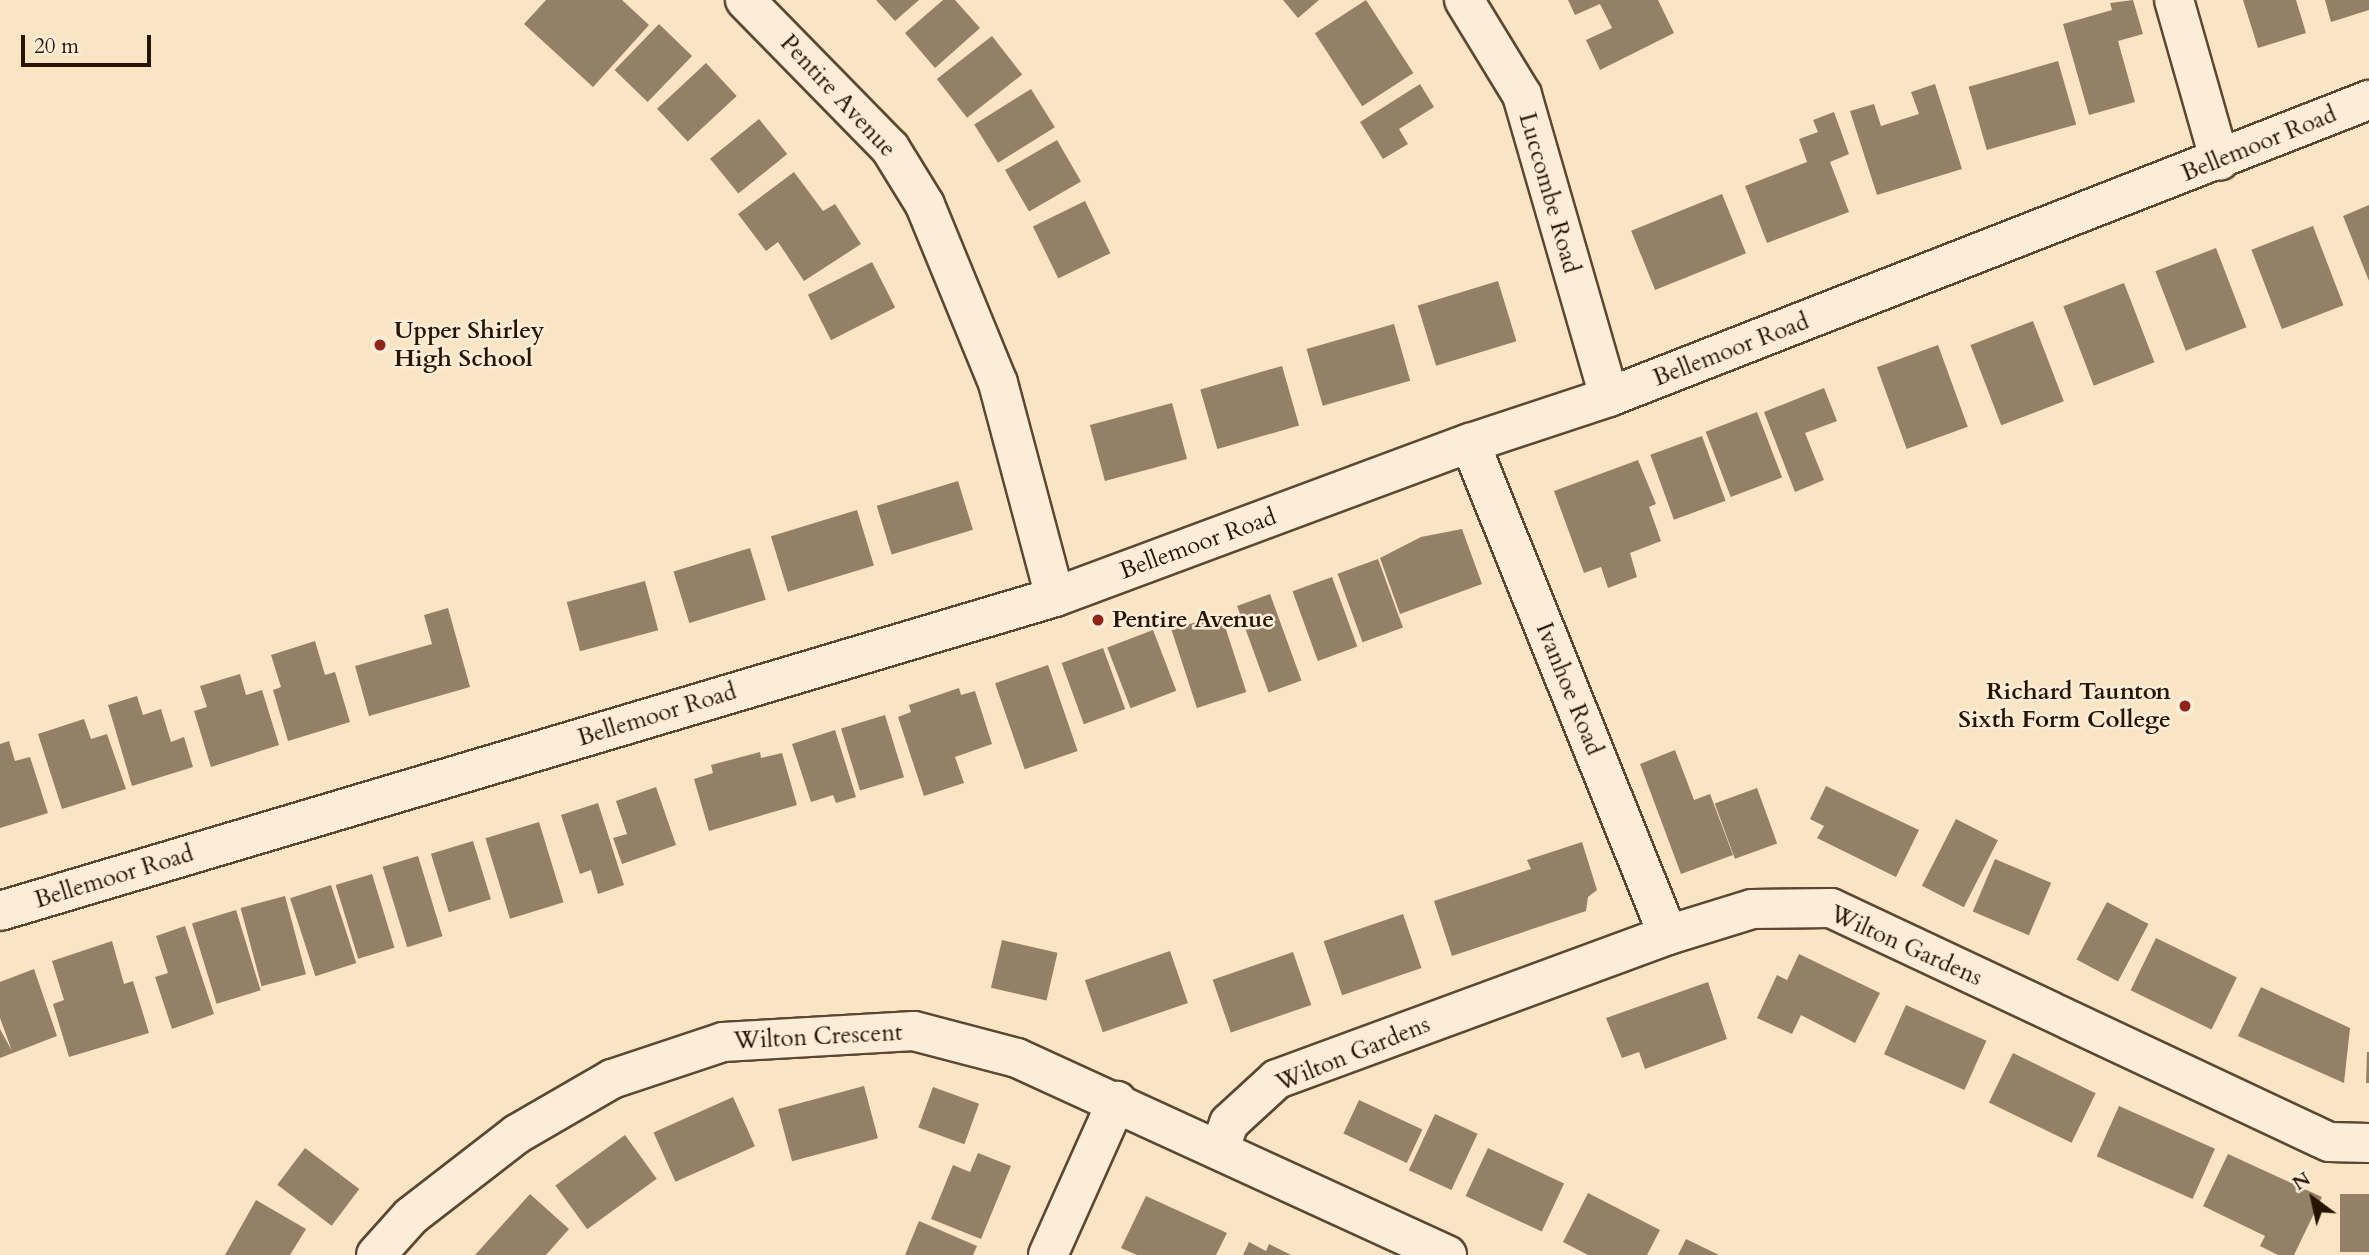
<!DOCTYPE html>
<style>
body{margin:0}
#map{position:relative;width:2369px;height:1255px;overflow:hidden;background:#f9e4c3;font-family:Cardo,serif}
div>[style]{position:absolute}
.building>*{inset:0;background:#948066;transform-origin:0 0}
.roads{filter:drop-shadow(2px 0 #5c4832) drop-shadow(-2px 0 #5c4832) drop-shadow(0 2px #5c4832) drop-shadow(0 -2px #5c4832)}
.minor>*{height:38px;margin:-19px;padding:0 19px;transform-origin:19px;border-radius:19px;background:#fbedd8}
.dots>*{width:19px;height:19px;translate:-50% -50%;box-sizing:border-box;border:4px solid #fbedd8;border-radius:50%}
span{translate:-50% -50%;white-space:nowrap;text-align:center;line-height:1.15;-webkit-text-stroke:5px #fbedd8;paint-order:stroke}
.street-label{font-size:24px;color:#271401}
.poi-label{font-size:24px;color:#271401;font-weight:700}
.left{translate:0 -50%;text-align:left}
.right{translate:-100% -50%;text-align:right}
.north{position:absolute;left:2278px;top:1164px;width:70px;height:70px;-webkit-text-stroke:5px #fbedd8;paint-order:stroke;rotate:327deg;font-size:19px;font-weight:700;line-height:28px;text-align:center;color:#271401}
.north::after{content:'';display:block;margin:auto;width:24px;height:32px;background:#271401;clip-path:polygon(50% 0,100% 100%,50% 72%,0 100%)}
.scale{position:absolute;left:21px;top:35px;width:130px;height:32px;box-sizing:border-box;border:4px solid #271401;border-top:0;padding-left:9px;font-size:21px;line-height:24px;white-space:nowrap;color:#271401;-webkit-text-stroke:5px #fbedd8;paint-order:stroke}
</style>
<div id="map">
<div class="building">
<div style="clip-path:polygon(546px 0,622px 0,649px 25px,593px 87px,524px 24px)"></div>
<div style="clip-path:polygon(876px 0,919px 0,895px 21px)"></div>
<div style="clip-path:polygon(943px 0,955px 0,980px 28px,935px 68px,905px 33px)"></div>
<div style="clip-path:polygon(1283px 0,1319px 0,1298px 18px)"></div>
<div style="left:1366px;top:0;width:87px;height:61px;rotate:57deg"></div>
<div style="clip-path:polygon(1568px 0,1658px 0,1674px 33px,1600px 70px,1586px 40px,1612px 28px,1600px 4px,1575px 15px)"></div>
<div style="clip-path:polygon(2133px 0,2143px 34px,2118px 41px,2135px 102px,2089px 115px,2063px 24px,2112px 10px,2110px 3px)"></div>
<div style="clip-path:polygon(2243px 0,2296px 0,2306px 33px,2258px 48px)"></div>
<div style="clip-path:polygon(2325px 0,2369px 0,2369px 10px,2331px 22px)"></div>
<div style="left:659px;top:24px;width:46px;height:64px;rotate:44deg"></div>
<div style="left:992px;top:36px;width:49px;height:70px;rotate:52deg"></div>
<div style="left:2058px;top:61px;width:66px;height:93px;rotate:74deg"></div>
<div style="left:706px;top:63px;width:45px;height:67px;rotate:47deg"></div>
<div style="clip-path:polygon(1420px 84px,1434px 107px,1399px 129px,1408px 144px,1383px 159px,1360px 122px)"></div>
<div style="clip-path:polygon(1935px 84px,1962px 169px,1877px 195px,1850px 111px,1874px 104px,1881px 126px,1919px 114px,1911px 92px)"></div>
<div style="left:1031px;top:89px;width:45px;height:67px;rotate:58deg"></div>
<div style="clip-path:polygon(1834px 112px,1849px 154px,1830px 162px,1849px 212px,1767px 243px,1745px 186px,1807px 162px,1799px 139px,1818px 132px,1813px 120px)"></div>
<div style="left:759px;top:119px;width:45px;height:63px;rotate:51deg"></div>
<div style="left:1057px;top:140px;width:48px;height:60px;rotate:60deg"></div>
<div style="clip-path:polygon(794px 172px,823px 211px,835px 204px,861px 244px,804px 281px,778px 242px,766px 251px,738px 214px)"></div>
<div style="left:1722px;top:194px;width:64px;height:98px;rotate:68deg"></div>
<div style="left:1085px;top:201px;width:58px;height:58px;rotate:64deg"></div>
<div style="clip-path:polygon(2369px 205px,2369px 281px,2343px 216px)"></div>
<div style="left:2313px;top:226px;width:85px;height:66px;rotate:69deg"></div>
<div style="left:2216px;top:248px;width:85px;height:65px;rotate:69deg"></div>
<div style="left:872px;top:262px;width:51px;height:72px;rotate:63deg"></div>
<div style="left:1498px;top:281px;width:63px;height:84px;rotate:73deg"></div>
<div style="left:2124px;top:283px;width:85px;height:65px;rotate:69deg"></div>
<div style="left:2033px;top:321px;width:86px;height:67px;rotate:69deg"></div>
<div style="left:1394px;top:324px;width:59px;height:91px;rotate:74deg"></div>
<div style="left:1938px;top:345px;width:87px;height:65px;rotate:70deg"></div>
<div style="left:1282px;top:366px;width:62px;height:85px;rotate:74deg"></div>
<div style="clip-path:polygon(1824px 388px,1837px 421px,1805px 433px,1824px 480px,1795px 492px,1764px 412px)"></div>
<div style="left:1172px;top:403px;width:58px;height:85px;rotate:75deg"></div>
<div style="left:1757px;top:412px;width:70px;height:55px;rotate:69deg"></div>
<div style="left:1702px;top:436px;width:69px;height:55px;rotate:70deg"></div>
<div style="clip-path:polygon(1638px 460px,1656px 504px,1649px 507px,1661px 541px,1630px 553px,1637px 577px,1608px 588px,1601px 567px,1584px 573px,1554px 491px)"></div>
<div style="left:958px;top:481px;width:51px;height:85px;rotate:73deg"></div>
<div style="left:857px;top:510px;width:58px;height:90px;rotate:73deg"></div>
<div style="clip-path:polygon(1462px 529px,1482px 584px,1400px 614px,1380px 558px,1421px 537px)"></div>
<div style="left:750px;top:548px;width:54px;height:80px;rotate:73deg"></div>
<div style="left:1378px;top:559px;width:73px;height:43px;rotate:70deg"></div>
<div style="left:1332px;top:577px;width:74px;height:42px;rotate:70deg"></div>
<div style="left:645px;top:581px;width:51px;height:81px;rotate:75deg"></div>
<div style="left:1270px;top:594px;width:92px;height:35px;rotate:70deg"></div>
<div style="clip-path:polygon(448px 608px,470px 687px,369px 716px,355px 666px,432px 644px,424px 615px)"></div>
<div style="left:1221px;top:614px;width:82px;height:52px;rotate:72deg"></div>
<div style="left:1153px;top:630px;width:65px;height:49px;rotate:69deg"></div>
<div style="clip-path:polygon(315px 641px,325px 675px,335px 672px,350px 722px,288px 741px,273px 690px,281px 687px,271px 655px)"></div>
<div style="left:1103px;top:648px;width:65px;height:44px;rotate:70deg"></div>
<div style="left:1048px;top:665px;width:91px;height:56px;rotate:71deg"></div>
<div style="clip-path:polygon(240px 674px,246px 695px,262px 690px,279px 745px,211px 767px,194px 711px,207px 707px,200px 686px)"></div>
<div style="clip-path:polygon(959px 688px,961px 695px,975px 691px,992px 744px,955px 757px,964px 783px,924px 796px,898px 717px,911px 712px,909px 705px)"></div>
<div style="clip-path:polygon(137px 696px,143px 715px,161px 709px,171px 742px,184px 737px,193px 767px,132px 786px,108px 705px)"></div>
<div style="left:885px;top:715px;width:65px;height:46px;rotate:73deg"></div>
<div style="clip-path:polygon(84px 719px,91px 739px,107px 734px,126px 789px,62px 809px,38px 734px)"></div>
<div style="clip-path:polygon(835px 730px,856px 797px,836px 803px,833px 795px,811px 802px,792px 744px)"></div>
<div style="clip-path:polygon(9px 741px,15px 761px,30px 757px,48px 813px,0 828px,0 744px)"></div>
<div style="clip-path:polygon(1675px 750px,1694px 800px,1710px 794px,1733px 855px,1681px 874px,1640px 764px)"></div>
<div style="clip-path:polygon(760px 752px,761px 758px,782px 753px,797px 805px,709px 831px,694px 779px,713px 773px,711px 765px)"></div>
<div style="clip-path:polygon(1826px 786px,1919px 830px,1896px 877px,1817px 838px,1824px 826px,1810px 819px)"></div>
<div style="clip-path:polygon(656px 787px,676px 845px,622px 864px,613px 838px,627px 834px,616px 801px)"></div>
<div style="left:1757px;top:788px;width:59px;height:45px;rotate:70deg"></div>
<div style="clip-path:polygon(598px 803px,624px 885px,598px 894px,591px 870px,580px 874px,561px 815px)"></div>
<div style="left:1956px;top:819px;width:47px;height:75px;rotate:27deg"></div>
<div style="left:539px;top:822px;width:84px;height:56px;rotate:73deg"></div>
<div style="left:473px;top:841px;width:61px;height:44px;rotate:73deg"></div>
<div style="clip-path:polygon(1582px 842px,1597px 890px,1588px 897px,1586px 911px,1452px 956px,1434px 901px,1531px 869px,1527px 860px)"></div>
<div style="left:418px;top:856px;width:84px;height:37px;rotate:73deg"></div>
<div style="left:1995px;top:859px;width:61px;height:57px;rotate:23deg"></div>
<div style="left:372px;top:874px;width:77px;height:38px;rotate:73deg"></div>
<div style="left:331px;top:885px;width:82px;height:43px;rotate:72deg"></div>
<div style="left:285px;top:896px;width:81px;height:46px;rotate:75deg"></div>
<div style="left:2107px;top:902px;width:47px;height:65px;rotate:28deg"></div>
<div style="left:236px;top:910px;width:84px;height:46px;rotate:73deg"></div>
<div style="left:1403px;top:914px;width:57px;height:84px;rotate:71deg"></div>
<div style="clip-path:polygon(185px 926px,214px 1014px,172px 1029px,155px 977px,168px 973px,156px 936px)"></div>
<div style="left:2156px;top:938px;width:90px;height:58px;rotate:26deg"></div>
<div style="left:1002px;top:940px;width:57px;height:49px;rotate:13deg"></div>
<div style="clip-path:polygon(112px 941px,124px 984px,133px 981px,149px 1033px,69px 1057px,53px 1004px,64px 1000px,52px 961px)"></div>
<div style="left:1170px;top:951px;width:55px;height:90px;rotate:71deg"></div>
<div style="left:1293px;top:952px;width:56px;height:85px;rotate:71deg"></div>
<div style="clip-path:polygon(1799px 954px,1880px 993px,1855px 1043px,1801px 1015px,1792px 1034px,1757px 1018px,1777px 975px,1787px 980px)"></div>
<div style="clip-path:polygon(34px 969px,57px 1036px,0 1058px,0 1029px,12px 1051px,0 1018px,0 982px)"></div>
<div style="clip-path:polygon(1708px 982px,1727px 1039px,1645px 1069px,1639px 1052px,1622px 1058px,1606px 1018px)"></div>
<div style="clip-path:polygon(2261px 987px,2350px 1028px,2344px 1083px,2238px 1036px)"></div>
<div style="left:1906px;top:1005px;width:88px;height:54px;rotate:24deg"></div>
<div style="clip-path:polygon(2367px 1052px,2369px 1052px,2369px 1083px,2366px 1083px)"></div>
<div style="left:2013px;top:1053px;width:92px;height:55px;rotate:26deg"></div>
<div style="left:864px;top:1086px;width:54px;height:89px;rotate:75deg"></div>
<div style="left:933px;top:1087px;width:49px;height:43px;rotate:20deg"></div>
<div style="left:733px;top:1097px;width:54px;height:87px;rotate:66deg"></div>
<div style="left:1359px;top:1100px;width:70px;height:37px;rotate:25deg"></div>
<div style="left:2119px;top:1106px;width:105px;height:55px;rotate:24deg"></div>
<div style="left:1435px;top:1114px;width:47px;height:62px;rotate:25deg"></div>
<div style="left:625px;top:1135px;width:54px;height:86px;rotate:54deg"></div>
<div style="left:305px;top:1148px;width:68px;height:46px;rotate:37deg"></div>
<div style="left:1488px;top:1148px;width:84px;height:53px;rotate:25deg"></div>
<div style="clip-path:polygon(978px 1153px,1011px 1166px,981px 1239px,931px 1219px,953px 1165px,970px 1172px)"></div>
<div style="clip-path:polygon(2228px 1154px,2322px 1197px,2294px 1255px,2278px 1255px,2260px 1246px,2265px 1236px,2203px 1206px)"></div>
<div style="clip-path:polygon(1588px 1193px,1660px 1230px,1647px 1255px,1588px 1255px,1563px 1242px)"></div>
<div style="clip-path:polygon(530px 1194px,569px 1229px,546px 1255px,475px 1255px)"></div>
<div style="left:2369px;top:1194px;width:58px;height:29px;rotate:90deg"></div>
<div style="clip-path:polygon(1146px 1196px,1227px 1233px,1216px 1255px,1137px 1255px,1121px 1248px)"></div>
<div style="clip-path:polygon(256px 1200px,306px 1229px,290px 1255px,225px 1255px)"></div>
<div style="clip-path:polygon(919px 1221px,977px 1246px,973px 1255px,905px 1255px)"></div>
<div style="clip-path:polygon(1686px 1239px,1719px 1255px,1678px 1255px)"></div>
<div style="clip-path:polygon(1249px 1242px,1266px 1251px,1269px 1244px,1291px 1255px,1243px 1255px)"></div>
</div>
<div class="roads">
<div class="minor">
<div style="left:745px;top:0;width:207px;rotate:45.6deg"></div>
<div style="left:890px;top:148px;width:67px;rotate:58.4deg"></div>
<div style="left:925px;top:205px;width:192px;rotate:67.7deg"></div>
<div style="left:998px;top:383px;width:221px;rotate:75.1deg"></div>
<div style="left:1464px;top:0;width:111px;rotate:58.6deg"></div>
<div style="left:1522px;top:95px;width:314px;rotate:73.9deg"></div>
<div style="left:2174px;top:0;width:167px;rotate:74.1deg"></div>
<div style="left:1470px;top:443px;width:530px;rotate:68.08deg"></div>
<div style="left:0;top:911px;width:1101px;rotate:-16.57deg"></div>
<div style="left:1055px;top:597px;width:443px;rotate:-20.4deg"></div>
<div style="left:1470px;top:443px;width:146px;rotate:-18.3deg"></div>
<div style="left:1609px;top:397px;width:816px;rotate:-21.35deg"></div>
<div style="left:1220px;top:1147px;width:26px;rotate:-69deg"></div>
<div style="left:1229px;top:1123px;width:65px;rotate:-42.5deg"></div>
<div style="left:1277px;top:1079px;width:417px;rotate:-20.2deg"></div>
<div style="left:1668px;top:935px;width:88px;rotate:-17.2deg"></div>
<div style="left:1752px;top:909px;width:79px;rotate:-0.7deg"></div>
<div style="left:1831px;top:908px;width:550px;rotate:25.17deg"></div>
<div style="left:2329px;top:1142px;width:40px;rotate:1.4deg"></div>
<div style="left:376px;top:1255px;width:52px;rotate:-48.1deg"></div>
<div style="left:411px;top:1216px;width:134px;rotate:-37.7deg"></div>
<div style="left:517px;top:1134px;width:110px;rotate:-30.1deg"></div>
<div style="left:612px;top:1079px;width:117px;rotate:-18.4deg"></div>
<div style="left:723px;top:1042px;width:191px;rotate:-3.3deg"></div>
<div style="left:914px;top:1031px;width:106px;rotate:14.7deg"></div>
<div style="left:1017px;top:1058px;width:473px;rotate:24.6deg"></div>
<div style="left:1048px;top:1255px;width:169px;rotate:-65.9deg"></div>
</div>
</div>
<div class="dots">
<div style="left:380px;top:345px;background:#8f2418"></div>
<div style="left:1098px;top:620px;background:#8f2418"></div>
<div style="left:2185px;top:706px;background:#8f2418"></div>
</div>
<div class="street-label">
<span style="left:838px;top:96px;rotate:47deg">Pentire Avenue</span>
<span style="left:2259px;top:144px;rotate:-22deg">Bellemoor Road</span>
<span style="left:1549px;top:193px;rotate:74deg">Luccombe Road</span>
<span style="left:1731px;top:350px;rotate:-21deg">Bellemoor Road</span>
<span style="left:1198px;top:544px;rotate:-20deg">Bellemoor Road</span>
<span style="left:1569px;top:689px;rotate:68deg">Ivanhoe Road</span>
<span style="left:657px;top:715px;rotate:-17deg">Bellemoor Road</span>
<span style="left:114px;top:877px;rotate:-17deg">Bellemoor Road</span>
<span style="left:1906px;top:946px;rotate:24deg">Wilton Gardens</span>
<span style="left:818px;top:1037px;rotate:-3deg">Wilton Crescent</span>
<span style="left:1353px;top:1054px;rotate:-22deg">Wilton Gardens</span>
</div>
<div class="poi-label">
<span class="left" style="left:394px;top:345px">Upper Shirley<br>High School</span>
<span class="left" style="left:1112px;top:620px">Pentire Avenue</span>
<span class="right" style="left:2171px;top:706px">Richard Taunton<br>Sixth Form College</span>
</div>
<div class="north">N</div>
<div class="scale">20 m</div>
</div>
